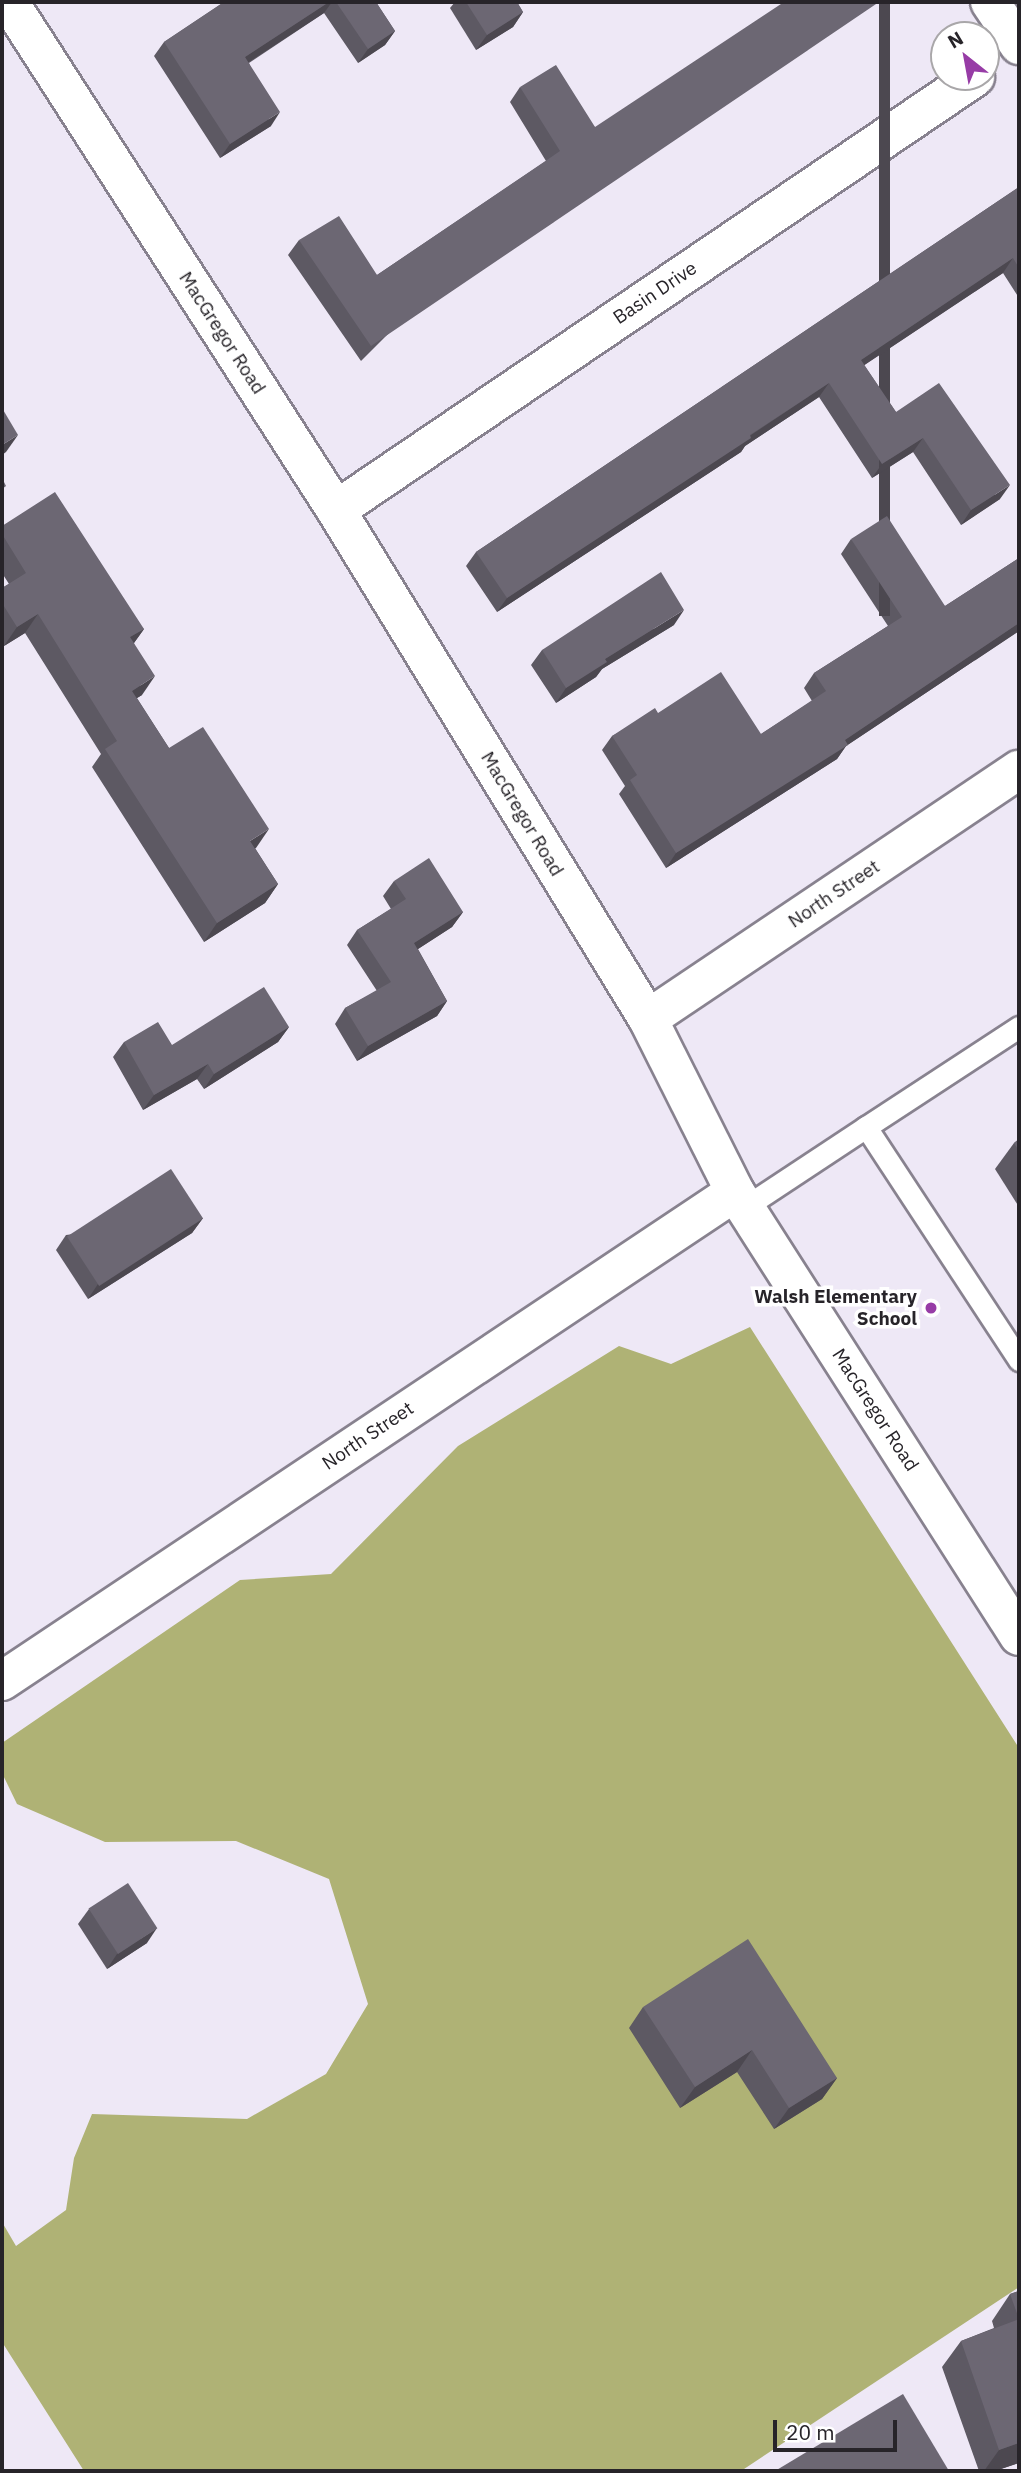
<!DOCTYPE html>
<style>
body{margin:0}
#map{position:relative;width:1021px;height:2473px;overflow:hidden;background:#eee8f6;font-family:"IBM Plex Sans",sans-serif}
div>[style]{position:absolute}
.forest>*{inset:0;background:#afb275}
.roads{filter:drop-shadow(2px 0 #88828f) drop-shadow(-2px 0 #88828f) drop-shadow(0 2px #88828f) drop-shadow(0 -2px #88828f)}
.service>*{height:21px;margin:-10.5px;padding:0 10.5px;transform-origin:10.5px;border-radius:10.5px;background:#fff}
.minor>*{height:38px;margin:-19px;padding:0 19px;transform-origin:19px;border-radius:19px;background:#fff}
.wall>*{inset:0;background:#5d5963}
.shaded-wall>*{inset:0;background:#4c4850;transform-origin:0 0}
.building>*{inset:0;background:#6c6773;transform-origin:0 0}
.dots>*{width:19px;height:19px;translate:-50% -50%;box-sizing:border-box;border:4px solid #fff;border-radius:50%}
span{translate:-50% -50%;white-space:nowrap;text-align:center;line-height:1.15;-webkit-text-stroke:7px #fff;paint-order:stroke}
.street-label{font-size:19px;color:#272429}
.poi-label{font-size:19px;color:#272429;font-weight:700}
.right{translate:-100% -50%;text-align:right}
.frame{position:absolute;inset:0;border:4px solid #272429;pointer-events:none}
.north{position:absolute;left:930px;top:21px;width:70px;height:70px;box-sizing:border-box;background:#fff;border:2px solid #a9a7a9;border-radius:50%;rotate:329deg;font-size:19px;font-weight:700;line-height:28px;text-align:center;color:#272429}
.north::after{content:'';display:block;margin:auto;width:24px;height:32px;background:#973ca6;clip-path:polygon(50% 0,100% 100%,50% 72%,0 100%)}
.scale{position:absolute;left:773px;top:2420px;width:124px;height:32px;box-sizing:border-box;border:4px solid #272429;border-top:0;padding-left:9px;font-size:21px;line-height:24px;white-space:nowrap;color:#272429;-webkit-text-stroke:5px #fff;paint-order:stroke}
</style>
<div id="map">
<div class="forest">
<div style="clip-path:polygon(750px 1327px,1019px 1748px,1019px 2287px,741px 2471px,84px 2471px,2px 2342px,2px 2222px,16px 2246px,66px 2210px,74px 2158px,92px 2114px,247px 2119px,326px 2074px,368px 2004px,329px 1879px,236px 1841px,105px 1842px,17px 1804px,2px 1773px,2px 1743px,240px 1580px,331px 1574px,458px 1446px,619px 1346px,671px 1364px)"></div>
</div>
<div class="roads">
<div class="service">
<div style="left:866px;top:1127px;width:183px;rotate:-33.2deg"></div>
<div style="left:745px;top:1207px;width:145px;rotate:-33.5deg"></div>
<div style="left:866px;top:1127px;width:279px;rotate:56.7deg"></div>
</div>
<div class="minor">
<div style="left:9px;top:2px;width:604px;rotate:57.23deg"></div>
<div style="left:336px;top:510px;width:597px;rotate:58.49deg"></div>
<div style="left:648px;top:1019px;width:194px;rotate:63.3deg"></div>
<div style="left:735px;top:1192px;width:527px;rotate:57.4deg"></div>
<div style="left:990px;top:2px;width:52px;rotate:56deg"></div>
<div style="left:336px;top:510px;width:772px;rotate:-34.12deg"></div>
<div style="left:648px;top:1019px;width:447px;rotate:-33.9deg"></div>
<div style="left:2px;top:1681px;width:881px;rotate:-33.71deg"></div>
</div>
</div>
<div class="wall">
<div style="clip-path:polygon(224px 2px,376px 2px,395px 31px,385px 45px,358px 63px,324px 13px,249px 63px,271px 126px,220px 158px,154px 56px,164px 42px)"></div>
<div style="clip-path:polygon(455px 2px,517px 2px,523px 12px,513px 27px,476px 50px,450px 8px)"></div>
<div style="clip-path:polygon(520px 87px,595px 127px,361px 361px,288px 255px,299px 240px,377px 275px,546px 161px,510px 102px)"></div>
<div style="clip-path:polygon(1019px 187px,1019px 298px,1003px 273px,864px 365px,896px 412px,1000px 499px,961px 525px,913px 452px,872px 478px,819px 397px,745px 446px,741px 452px,497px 612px,466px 566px,476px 552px)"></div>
<div style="clip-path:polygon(2px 526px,144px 629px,134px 643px,142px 695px,137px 698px,169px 748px,255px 848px,278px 884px,265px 903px,204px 942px,92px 767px,101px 754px,25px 633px,4px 646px,2px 642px,2px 588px,9px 584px,2px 573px)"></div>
<div style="clip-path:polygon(851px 539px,945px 606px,1019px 558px,1019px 631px,846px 746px,837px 759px,666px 868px,619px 794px,625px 786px,602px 750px,612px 736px,658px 713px,761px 734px,812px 701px,804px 688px,814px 673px,888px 626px,841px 554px)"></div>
<div style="clip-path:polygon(674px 625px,602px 669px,596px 677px,556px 703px,531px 665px,542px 650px)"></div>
<div style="clip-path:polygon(394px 881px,463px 912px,452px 927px,418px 949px,447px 1001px,437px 1016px,357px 1061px,335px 1024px,345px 1008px,377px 991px,347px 945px,357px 930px,391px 909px,383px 896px)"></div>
<div style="clip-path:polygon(289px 1027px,278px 1042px,204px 1089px,197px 1079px,143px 1110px,113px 1057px,124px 1042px,172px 1045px)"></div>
<div style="clip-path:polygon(1019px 1139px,1019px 1207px,995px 1169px,1014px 1143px)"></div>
<div style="clip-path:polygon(203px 1218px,192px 1233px,88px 1299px,56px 1250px,66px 1235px)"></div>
<div style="clip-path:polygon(89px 1909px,147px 1943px,107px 1969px,78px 1924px)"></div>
<div style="clip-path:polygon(643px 2007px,837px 2078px,822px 2099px,774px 2129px,737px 2072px,680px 2108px,629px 2028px)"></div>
<div style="clip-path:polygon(1019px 2291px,1019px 2463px,995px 2471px,979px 2471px,942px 2367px,961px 2341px,994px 2328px,992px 2321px,1010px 2294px)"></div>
</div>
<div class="shaded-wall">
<div style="clip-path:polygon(329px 2px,332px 2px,324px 13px,235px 71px,245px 57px)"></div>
<div style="left:879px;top:2px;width:11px;height:614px"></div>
<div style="clip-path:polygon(523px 12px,513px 27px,476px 50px,487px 35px)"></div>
<div style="clip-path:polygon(395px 31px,385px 45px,358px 63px,368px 49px)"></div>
<div style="clip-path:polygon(280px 112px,271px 126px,220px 158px,230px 144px)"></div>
<div style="clip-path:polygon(1013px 258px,1003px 273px,851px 374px,861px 360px)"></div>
<div style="clip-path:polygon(829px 383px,819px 397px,745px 446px,741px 452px,497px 612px,507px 598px)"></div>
<div style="clip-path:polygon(18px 435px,6px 452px,2px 455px,2px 445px)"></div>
<div style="clip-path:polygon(923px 438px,913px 452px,872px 478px,882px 464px)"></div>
<div style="clip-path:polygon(1010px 485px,1000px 499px,961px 525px,971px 510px)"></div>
<div style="clip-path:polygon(684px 610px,674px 625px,602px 669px,596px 677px,556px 703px,566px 688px,605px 659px)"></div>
<div style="clip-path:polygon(38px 614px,25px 633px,4px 646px,17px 627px)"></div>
<div style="clip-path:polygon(1019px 623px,1019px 631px,846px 746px,837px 759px,666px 868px,676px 853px)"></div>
<div style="clip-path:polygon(144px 629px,131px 647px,130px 637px)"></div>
<div style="clip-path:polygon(155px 676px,142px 695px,119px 709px,132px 691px)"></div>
<div style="clip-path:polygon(269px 829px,256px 848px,238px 859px,250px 841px)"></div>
<div style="clip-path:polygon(278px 884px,265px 903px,204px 942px,217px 923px)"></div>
<div style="clip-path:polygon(463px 912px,452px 927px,404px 958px,414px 943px)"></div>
<div style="clip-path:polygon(447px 1001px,437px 1016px,357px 1061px,368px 1046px)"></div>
<div style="clip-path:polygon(289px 1027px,278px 1042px,204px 1089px,214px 1074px)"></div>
<div style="clip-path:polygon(208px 1064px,197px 1079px,143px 1110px,154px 1095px)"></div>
<div style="clip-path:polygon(203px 1218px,192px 1233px,88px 1299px,98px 1284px)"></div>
<div style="clip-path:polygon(157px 1928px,147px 1943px,107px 1969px,117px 1954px)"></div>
<div style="clip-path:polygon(752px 2050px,737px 2072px,680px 2108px,695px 2087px)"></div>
<div style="clip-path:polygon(837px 2078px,822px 2099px,774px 2129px,789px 2108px)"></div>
<div style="clip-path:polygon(1019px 2443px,1019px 2463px,995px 2471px,984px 2471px,999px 2450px)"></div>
</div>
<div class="building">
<div style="clip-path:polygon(224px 2px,329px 2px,245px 57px,280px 112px,230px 144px,164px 42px)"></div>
<div style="clip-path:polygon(336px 2px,376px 2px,395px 31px,368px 49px)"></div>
<div style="clip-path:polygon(466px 2px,517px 2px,523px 12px,487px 35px)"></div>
<div style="clip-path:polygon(784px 2px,879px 2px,371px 346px,299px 240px,339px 216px,377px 275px,560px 151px,520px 87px,556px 65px,595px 127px)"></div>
<div style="clip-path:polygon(1019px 187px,1019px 268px,1013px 258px,861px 360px,896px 412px,939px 383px,1010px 485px,971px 510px,923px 438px,882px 464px,829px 383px,750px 435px,751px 438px,507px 598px,476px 552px)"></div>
<div style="clip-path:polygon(2px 408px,18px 435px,2px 445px)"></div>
<div style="clip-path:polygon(2px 478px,6px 486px,2px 489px)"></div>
<div style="clip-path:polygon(55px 492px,144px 629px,130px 637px,155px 676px,132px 691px,169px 748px,203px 727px,269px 829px,250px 841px,278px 884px,217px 923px,105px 749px,117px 741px,38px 614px,17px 627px,2px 603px,2px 588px,26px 573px,2px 534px,2px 526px)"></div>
<div style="clip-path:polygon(887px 516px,945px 606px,1019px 558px,1019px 623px,845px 740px,848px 745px,676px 853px,630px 780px,637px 775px,612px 736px,655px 708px,658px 713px,721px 672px,761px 734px,826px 691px,814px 673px,902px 617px,851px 539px)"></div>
<div style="clip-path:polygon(661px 572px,684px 610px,605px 659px,607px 662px,566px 688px,542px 650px)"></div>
<div style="clip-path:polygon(429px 858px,463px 912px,414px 943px,447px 1001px,368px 1046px,345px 1008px,391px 982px,357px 930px,406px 899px,394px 881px)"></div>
<div style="clip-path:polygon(264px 987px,289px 1027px,214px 1074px,208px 1064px,154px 1095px,124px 1042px,158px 1022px,172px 1045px)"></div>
<div style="clip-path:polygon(1019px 1139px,1019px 1151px,1014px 1143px)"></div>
<div style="left:171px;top:1169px;width:59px;height:124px;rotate:57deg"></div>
<div style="left:128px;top:1883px;width:54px;height:47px;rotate:57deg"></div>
<div style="clip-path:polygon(748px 1939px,837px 2078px,789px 2108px,752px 2050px,695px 2087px,643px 2007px)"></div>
<div style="clip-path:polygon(1019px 2291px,1019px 2443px,999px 2450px,961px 2341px,1019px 2319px,1010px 2294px)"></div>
<div style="clip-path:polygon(903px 2394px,949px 2471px,775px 2471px)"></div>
</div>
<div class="dots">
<div style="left:931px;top:1308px;background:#973ca6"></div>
</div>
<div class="street-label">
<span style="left:655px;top:293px;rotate:-34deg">Basin Drive</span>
<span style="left:222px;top:333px;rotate:57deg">MacGregor Road</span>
<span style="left:522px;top:814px;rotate:59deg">MacGregor Road</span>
<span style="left:834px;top:894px;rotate:-34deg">North Street</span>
<span style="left:875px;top:1410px;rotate:57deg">MacGregor Road</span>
<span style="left:368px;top:1436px;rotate:-34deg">North Street</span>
</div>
<div class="poi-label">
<span class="right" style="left:917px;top:1308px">Walsh Elementary<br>School</span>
</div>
<div class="frame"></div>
<div class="north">N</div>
<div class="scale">20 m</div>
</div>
